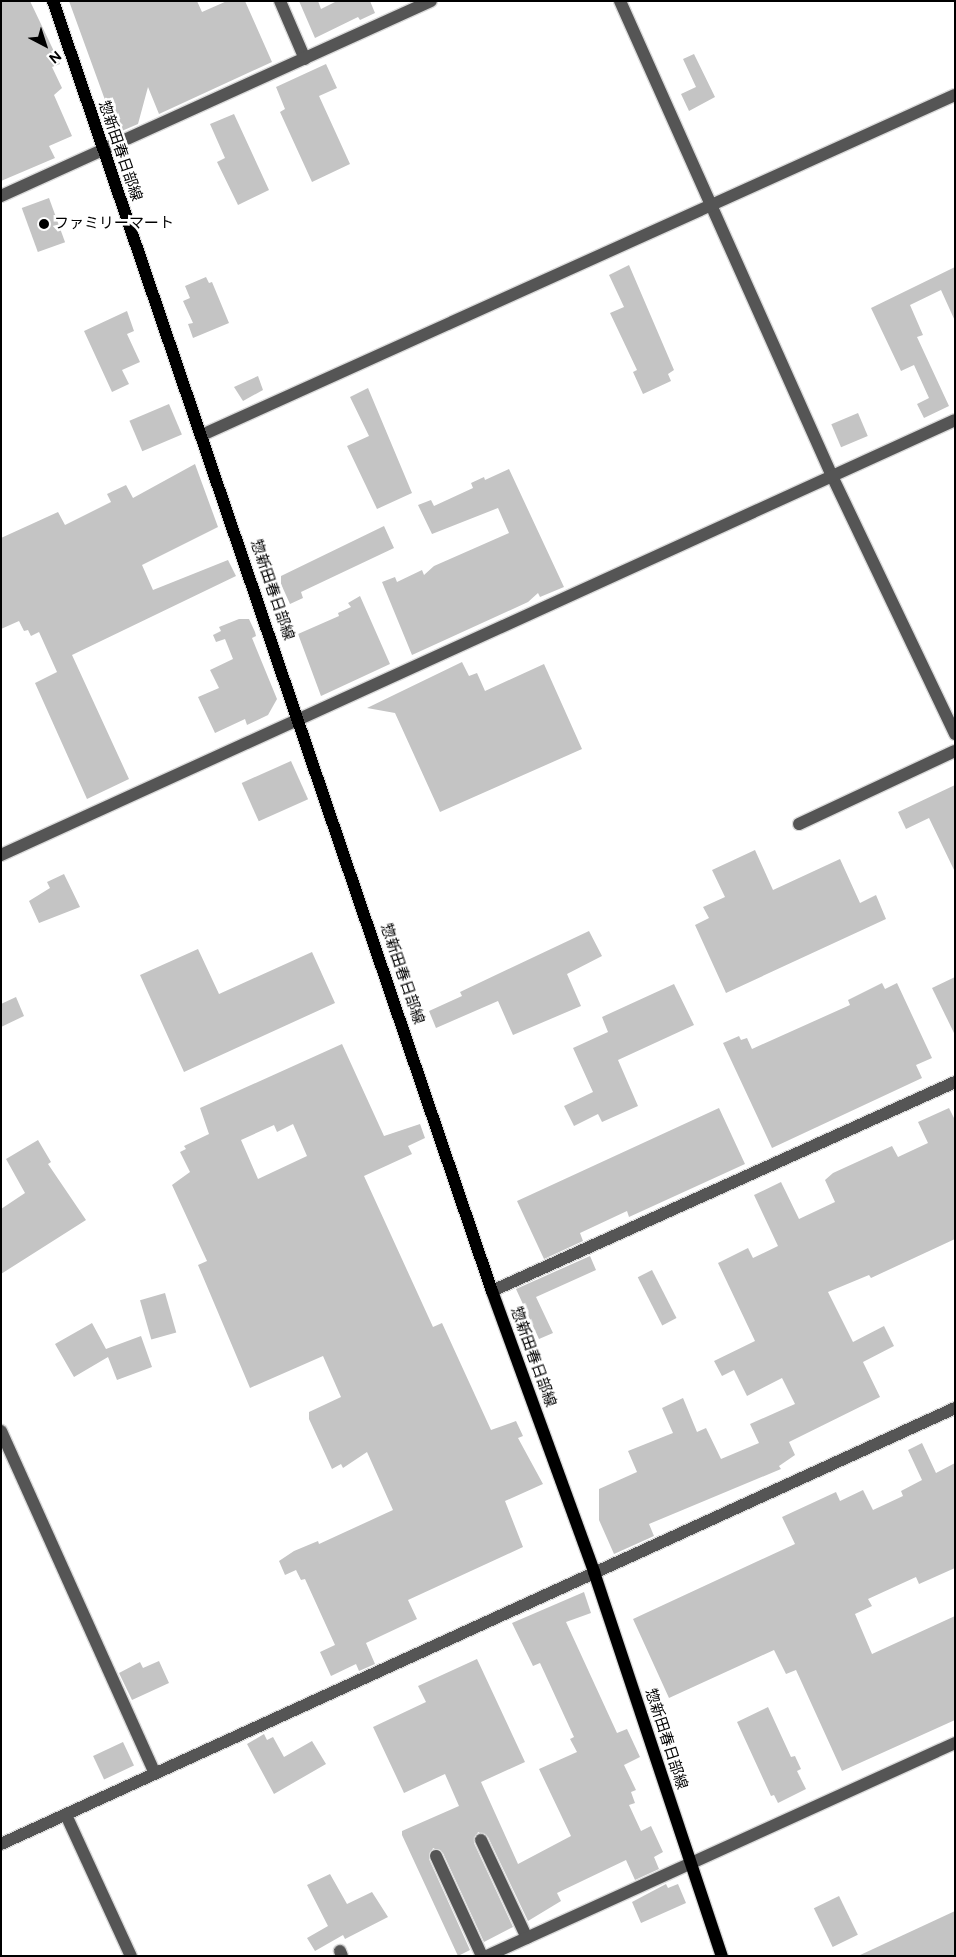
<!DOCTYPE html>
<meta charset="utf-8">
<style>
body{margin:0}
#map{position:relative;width:956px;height:1957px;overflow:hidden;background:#fff;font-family:Figtree,"Noto Sans JP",sans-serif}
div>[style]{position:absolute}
.building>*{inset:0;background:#c4c4c4;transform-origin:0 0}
.roads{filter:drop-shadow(1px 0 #dbdbdb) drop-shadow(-1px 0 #dbdbdb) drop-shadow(0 1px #dbdbdb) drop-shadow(0 -1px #dbdbdb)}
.minor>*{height:12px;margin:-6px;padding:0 6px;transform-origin:6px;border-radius:6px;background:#555}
.major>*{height:12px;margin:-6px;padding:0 6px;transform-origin:6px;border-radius:6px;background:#000}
.dots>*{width:14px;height:14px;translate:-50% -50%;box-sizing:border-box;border:2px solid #fff;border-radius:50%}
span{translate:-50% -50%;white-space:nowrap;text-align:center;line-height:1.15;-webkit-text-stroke:5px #fff;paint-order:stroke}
.street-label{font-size:15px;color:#000}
.poi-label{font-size:15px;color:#000}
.left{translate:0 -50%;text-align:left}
.frame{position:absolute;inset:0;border:2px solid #000;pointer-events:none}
.north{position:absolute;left:20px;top:20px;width:50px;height:50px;-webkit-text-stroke:4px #fff;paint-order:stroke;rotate:140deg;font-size:14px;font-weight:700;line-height:20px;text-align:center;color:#000}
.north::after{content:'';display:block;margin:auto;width:18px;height:22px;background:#000;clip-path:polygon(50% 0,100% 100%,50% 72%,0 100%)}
</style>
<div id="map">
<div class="building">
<div style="clip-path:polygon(1px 1px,30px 1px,60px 64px,52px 67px,62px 88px,54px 95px,72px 136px,49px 146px,55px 158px,1px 181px)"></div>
<div style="clip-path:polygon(69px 1px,197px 1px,202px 12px,227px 1px,245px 1px,272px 62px,159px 114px,148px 87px,138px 124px,117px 133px)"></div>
<div style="clip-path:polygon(299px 1px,318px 1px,321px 9px,337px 1px,370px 1px,375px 13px,360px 20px,358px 17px,315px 38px)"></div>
<div style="clip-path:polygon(694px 54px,715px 97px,689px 111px,681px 94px,696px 87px,683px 59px)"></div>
<div style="clip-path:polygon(326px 64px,337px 88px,319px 96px,350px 164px,312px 182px,280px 112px,285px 109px,276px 87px)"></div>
<div style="clip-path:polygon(234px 114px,269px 190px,238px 205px,217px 162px,225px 158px,210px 124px)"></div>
<div style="left:49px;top:198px;width:47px;height:29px;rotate:70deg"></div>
<div style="clip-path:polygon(629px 265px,674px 370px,668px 374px,671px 381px,643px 394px,633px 372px,637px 370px,610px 313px,624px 307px,609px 275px)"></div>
<div style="clip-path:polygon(955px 267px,955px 321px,941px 290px,910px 305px,923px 335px,917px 337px,949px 406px,924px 418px,917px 404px,929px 398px,914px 365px,901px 371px,871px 308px)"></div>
<div style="clip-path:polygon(206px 277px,209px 283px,212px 282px,229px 323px,193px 338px,188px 324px,193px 323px,183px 301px,190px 298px,185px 286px)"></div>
<div style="clip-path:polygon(127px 311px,134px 331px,127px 334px,140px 362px,122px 370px,129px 384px,112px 392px,84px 331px)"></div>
<div style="clip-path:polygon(258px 376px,263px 390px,243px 401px,234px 387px)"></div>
<div style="clip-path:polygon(368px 388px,412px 493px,377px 509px,347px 446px,369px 436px,350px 397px)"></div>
<div style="left:169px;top:404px;width:33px;height:43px;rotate:67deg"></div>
<div style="left:858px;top:413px;width:25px;height:29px;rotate:67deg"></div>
<div style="clip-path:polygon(195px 464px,218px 527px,142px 565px,153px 590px,228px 560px,236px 576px,72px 655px,129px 779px,87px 799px,35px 683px,57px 672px,39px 632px,31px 636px,28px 630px,24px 631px,19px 621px,1px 629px,1px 538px,58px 512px,65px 525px,111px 502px,107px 494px,126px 485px,133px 498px)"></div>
<div style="clip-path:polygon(509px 469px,564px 587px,540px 597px,538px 593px,528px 602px,412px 655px,382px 582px,395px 577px,397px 582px,422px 570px,424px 575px,434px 566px,509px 533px,498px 508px,432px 534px,418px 505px,431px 500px,434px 506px,473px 488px,471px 483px,484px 477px,485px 480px)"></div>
<div style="clip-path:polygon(384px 526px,394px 548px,301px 592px,303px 598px,290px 604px,281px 584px,281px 576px)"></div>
<div style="clip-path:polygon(360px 596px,390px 664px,321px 696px,298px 634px,339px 616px,338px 613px,351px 607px,348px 603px)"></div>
<div style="clip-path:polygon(239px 619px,249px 619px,255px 632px,256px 636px,252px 638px,277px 699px,268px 715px,247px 725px,245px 719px,215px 733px,198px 697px,219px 688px,210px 670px,233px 659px,225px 639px,216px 642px,213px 635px,221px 631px,219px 627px)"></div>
<div style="clip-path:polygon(462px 662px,469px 676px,477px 673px,485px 691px,544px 664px,582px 749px,440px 812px,395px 713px,367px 708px)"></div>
<div style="left:291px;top:761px;width:42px;height:54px;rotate:66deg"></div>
<div style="clip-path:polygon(955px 785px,955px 872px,929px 818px,906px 829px,898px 812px)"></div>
<div style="clip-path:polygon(755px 850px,773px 890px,840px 859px,860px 903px,876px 895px,886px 919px,726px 993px,695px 925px,709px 918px,703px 907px,725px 897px,712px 870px)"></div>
<div style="clip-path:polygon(64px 874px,80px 907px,39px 923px,29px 901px,50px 888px,47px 882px)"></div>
<div style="clip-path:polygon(589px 931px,602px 956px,567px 974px,581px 1006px,513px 1035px,498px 1001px,436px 1028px,429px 1011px,462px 996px,460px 992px)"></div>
<div style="clip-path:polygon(198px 949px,219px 994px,312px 952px,335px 1003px,184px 1072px,140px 975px)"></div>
<div style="clip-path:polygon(955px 977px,955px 1035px,932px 988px)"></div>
<div style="clip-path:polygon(882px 983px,885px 989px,897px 983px,932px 1058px,916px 1065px,922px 1078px,772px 1148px,723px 1043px,739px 1036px,741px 1040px,747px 1038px,752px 1049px,850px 1005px,848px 1000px)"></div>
<div style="clip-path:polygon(674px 984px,694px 1025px,618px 1060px,638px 1106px,602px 1122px,598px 1114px,574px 1126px,564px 1106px,593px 1092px,573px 1048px,608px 1032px,602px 1017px)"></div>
<div style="clip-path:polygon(16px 997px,24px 1016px,1px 1027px,1px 1004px)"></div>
<div style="clip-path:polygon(evenodd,342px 1044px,384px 1136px,420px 1124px,425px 1138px,408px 1146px,412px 1154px,364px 1176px,433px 1327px,442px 1323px,491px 1430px,516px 1421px,523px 1436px,518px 1438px,543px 1484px,505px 1501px,523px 1547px,408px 1600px,417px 1619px,366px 1643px,375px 1664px,359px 1671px,356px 1664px,331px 1676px,320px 1652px,335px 1645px,305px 1579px,301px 1580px,296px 1570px,285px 1575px,279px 1561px,294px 1551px,318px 1541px,319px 1544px,393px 1510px,367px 1452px,343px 1468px,341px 1464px,332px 1469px,309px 1419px,309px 1412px,341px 1397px,323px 1356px,250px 1388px,198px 1265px,207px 1261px,172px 1185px,190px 1172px,180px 1152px,186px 1149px,184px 1146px,209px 1134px,200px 1108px,342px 1044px,293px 1124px,307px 1156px,258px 1179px,241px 1140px,274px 1125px,277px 1132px,293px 1124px)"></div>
<div style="clip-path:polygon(719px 1108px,745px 1164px,629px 1217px,627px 1211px,580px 1233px,583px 1241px,544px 1259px,517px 1201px)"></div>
<div style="clip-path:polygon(949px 1108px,955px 1120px,955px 1239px,871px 1278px,869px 1275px,828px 1292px,853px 1342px,884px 1326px,894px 1346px,863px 1362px,880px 1397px,789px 1442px,795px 1455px,779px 1466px,781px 1469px,649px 1524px,654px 1536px,614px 1554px,599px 1520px,599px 1489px,637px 1472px,628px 1451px,673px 1433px,662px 1408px,683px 1398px,697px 1432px,706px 1428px,721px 1459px,759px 1443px,750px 1424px,795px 1404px,782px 1378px,747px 1396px,734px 1370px,722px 1376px,714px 1361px,755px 1341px,718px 1263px,748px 1248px,753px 1258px,778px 1246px,754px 1195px,781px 1182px,799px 1219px,835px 1202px,825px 1180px,833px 1173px,892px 1146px,898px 1157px,928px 1143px,918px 1122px)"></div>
<div style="clip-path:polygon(38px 1140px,51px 1162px,48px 1164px,86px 1220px,1px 1274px,1px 1209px,25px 1193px,6px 1159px)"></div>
<div style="clip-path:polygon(590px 1256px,596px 1270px,536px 1297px,553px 1333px,539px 1339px,516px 1289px)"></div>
<div style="left:652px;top:1270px;width:54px;height:16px;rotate:63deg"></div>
<div style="left:165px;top:1293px;width:41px;height:26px;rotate:74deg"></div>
<div style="clip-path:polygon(92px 1323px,106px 1349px,141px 1336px,152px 1367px,117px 1380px,108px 1357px,74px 1377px,55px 1344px)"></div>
<div style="clip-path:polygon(922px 1443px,936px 1473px,955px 1463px,955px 1568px,919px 1584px,916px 1577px,868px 1599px,872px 1606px,855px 1614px,872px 1654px,955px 1616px,955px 1720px,842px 1771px,796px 1670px,786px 1674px,774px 1650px,669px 1698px,633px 1619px,795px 1544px,782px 1517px,836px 1492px,840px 1501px,863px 1490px,873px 1510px,903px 1496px,901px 1491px,922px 1480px,908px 1450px)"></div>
<div style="clip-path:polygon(584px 1592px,591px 1613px,566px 1622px,617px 1733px,627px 1729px,640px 1757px,624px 1765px,636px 1790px,631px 1792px,635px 1803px,629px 1805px,641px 1831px,651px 1826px,663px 1852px,654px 1857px,659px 1869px,635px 1880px,626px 1860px,557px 1893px,561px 1901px,528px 1921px,488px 1837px,478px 1832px,474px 1843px,513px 1927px,484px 1942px,443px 1853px,433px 1848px,429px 1859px,470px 1950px,458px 1956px,402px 1835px,402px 1831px,459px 1806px,445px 1774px,404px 1793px,373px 1727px,426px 1702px,418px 1686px,477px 1659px,525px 1762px,481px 1782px,518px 1864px,571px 1836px,539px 1769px,577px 1752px,570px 1739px,574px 1737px,540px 1663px,533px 1666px,512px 1623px)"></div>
<div style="clip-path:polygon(159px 1661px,169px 1683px,132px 1700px,119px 1673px,140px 1662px,143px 1668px)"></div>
<div style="clip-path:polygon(768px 1707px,791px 1757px,795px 1756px,801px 1769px,797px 1771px,806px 1789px,778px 1803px,774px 1795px,771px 1796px,737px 1722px)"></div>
<div style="clip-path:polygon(264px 1734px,267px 1740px,273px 1737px,284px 1757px,312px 1741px,326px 1764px,274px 1794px,247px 1744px)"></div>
<div style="left:123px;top:1742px;width:26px;height:33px;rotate:65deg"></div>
<div style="clip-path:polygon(330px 1874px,347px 1904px,372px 1892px,388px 1917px,345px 1939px,343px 1935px,315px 1951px,307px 1938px,328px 1926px,307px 1885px)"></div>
<div style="clip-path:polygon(666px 1884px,668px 1888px,678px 1884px,686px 1903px,641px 1923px,632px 1902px)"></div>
<div style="left:839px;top:1896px;width:43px;height:28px;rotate:64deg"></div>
<div style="clip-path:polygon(955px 1911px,955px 1956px,858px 1956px)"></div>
</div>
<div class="roads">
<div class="minor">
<div style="left:280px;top:1px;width:63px;rotate:66.7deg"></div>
<div style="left:620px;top:1px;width:520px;rotate:65.95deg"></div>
<div style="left:832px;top:476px;width:286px;rotate:64.5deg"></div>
<div style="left:1px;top:196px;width:472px;rotate:-24.4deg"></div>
<div style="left:202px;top:435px;width:826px;rotate:-24.3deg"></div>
<div style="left:799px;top:824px;width:172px;rotate:-25.1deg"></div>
<div style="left:1px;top:855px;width:1048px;rotate:-24.51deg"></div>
<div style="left:492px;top:1291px;width:508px;rotate:-24.29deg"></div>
<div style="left:1px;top:1431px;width:375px;rotate:65.8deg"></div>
<div style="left:66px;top:1815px;width:155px;rotate:65.3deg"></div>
<div style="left:481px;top:1840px;width:108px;rotate:64.9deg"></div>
<div style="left:1px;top:1844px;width:1049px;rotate:-24.56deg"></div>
<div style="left:436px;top:1856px;width:110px;rotate:65.3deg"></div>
<div style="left:340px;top:1951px;width:5px;rotate:68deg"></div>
<div style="left:487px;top:1956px;width:514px;rotate:-24.47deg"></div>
</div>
<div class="major">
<div style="left:53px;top:1px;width:1363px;rotate:71.21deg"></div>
<div style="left:492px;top:1291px;width:299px;rotate:70deg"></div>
<div style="left:594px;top:1572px;width:405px;rotate:71.6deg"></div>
</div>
</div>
<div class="dots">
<div style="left:44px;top:224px;background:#000"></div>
</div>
<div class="street-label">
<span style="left:120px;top:151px;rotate:71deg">惣新田春日部線</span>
<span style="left:272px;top:590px;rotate:71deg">惣新田春日部線</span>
<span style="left:402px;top:974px;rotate:71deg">惣新田春日部線</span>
<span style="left:533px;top:1357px;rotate:70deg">惣新田春日部線</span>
<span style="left:666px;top:1739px;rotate:72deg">惣新田春日部線</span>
</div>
<div class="poi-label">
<span class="left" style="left:54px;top:224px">ファミリーマート</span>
</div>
<div class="frame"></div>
<div class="north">N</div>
</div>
